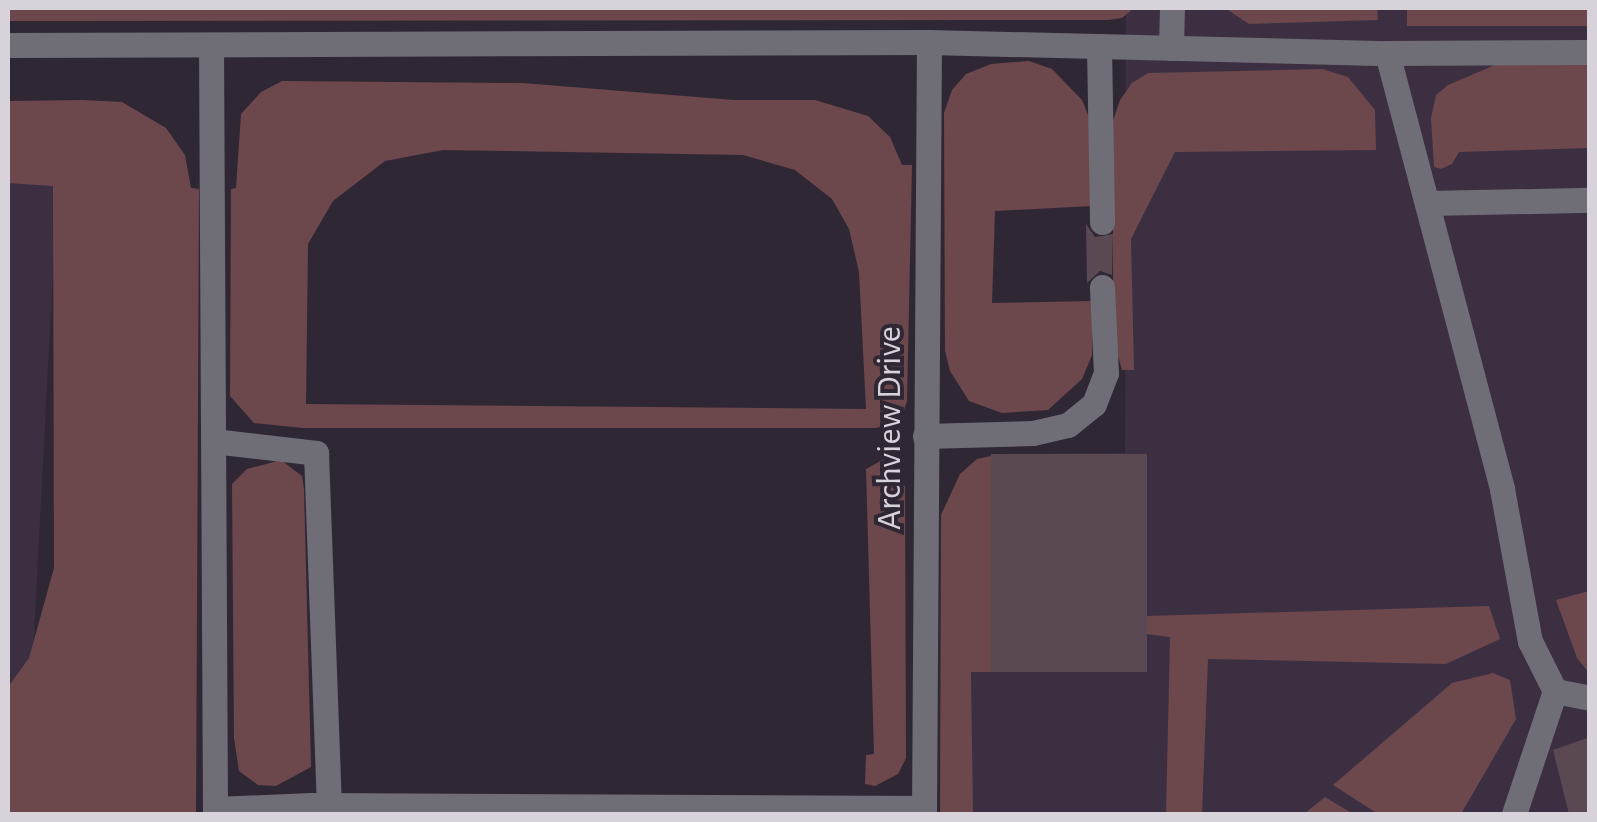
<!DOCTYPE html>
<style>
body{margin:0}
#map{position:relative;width:1597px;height:822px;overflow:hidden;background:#302735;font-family:"Alegreya Sans",sans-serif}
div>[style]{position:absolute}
.built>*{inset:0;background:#3c2f42;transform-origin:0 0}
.green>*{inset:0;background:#6c484d;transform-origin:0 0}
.building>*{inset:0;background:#5a4953;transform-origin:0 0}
.minor>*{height:25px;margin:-12.5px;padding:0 12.5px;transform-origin:12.5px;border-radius:12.5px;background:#6f6e77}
span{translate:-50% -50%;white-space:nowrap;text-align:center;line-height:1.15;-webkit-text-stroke:8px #302735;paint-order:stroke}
.street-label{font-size:35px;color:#d8d2db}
.frame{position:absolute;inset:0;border:10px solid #d8d2db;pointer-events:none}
</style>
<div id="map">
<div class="built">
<div style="clip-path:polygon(1126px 8px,1589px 8px,1589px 814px,962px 814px,960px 672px,991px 671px,991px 454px,1125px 453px)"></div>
<div style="left:8px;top:175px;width:50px;height:639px;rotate:3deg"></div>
</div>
<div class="green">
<div style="clip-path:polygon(8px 8px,1134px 8px,1122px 18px,1108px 20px,8px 21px)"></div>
<div style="clip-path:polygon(1225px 8px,1377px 8px,1378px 20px,1249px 24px)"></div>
<div style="left:1407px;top:8px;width:182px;height:18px"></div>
<div style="clip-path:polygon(1029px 61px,1052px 69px,1082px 100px,1092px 125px,1091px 206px,995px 211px,992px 303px,1092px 301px,1092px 355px,1082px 379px,1048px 410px,1002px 413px,969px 401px,950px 371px,945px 351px,944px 113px,952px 90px,966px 74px,991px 64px)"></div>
<div style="clip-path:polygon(1589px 61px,1589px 148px,1459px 152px,1452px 164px,1441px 169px,1434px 167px,1431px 118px,1436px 95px,1448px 85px,1502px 62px)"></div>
<div style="clip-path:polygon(1322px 69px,1348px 77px,1375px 110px,1376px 150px,1175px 152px,1131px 239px,1134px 370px,1122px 370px,1113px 338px,1113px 121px,1120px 100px,1132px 83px,1148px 73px)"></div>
<div style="clip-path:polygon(evenodd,282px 81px,522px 83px,734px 100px,815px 100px,868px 116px,890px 137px,902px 165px,912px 165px,907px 401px,903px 413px,897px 421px,876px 428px,303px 428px,254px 423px,230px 396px,231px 189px,236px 188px,241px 114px,261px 92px,282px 81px,443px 150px,743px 155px,795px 170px,832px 199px,849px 229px,859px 272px,866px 409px,306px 404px,308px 244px,333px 201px,385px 161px,443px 150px)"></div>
<div style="clip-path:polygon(83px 100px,122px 102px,166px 128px,185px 155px,191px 188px,199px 189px,196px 814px,8px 814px,8px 687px,29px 658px,54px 568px,53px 186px,8px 183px,8px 101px)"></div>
<div style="clip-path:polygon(991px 456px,991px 672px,971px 672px,973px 814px,940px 814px,941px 515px,960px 474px,977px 459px)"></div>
<div style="clip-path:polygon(884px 459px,893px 463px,905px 487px,906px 758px,898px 774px,875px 786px,865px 784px,866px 755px,874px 754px,866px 469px)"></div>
<div style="clip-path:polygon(281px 460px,302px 476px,304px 489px,311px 767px,276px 786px,258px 785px,239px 771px,234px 738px,232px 484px,247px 469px)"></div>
<div style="clip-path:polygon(1589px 591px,1590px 591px,1589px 673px,1577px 658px,1556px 600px)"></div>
<div style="clip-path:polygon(1489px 606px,1500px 639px,1446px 664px,1208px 659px,1202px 814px,1166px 814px,1170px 637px,1147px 634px,1147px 616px)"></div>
<div style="clip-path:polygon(1493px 673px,1510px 680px,1516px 719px,1461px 814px,1378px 814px,1333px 785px,1452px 683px)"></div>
<div style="clip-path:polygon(1325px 797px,1353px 814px,1304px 814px)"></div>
</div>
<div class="building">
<div style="clip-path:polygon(1086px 224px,1095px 237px,1113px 234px,1112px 275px,1100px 271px,1087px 283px)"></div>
<div style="left:991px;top:454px;width:156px;height:218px"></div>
<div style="clip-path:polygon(1590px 737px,1590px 814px,1569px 814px,1553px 750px)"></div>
</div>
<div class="minor">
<div style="left:8px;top:45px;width:921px;rotate:-0.19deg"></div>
<div style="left:929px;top:42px;width:458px;rotate:1.4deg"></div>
<div style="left:1387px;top:53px;width:203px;rotate:-0.3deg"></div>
<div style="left:211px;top:45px;width:769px;rotate:89.7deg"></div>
<div style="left:1099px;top:46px;width:176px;rotate:89deg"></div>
<div style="left:1171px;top:48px;width:40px;rotate:-88.6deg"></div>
<div style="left:1387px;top:53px;width:451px;rotate:75.2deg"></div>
<div style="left:1502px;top:489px;width:155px;rotate:79.6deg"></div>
<div style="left:1530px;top:641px;width:56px;rotate:63.4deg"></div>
<div style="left:1555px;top:691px;width:36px;rotate:11deg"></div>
<div style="left:1427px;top:203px;width:163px;rotate:-1.1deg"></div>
<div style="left:925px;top:436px;width:108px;rotate:-1.6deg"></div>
<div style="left:1033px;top:433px;width:36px;rotate:-13deg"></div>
<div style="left:1068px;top:425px;width:33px;rotate:-39deg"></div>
<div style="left:1094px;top:404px;width:33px;rotate:-69deg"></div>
<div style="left:1106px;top:373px;width:86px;rotate:-92.7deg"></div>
<div style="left:213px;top:441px;width:104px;rotate:6.6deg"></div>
<div style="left:316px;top:453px;width:352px;rotate:87.9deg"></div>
<div style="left:215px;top:809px;width:96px;rotate:-2.4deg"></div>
<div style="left:311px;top:805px;width:613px;rotate:0.28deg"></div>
<div style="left:924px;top:814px;width:772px;rotate:-89.63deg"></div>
<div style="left:1514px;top:814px;width:130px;rotate:-71.6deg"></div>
</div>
<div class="street-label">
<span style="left:890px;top:428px;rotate:-90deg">Archview Drive</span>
</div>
<div class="frame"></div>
</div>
